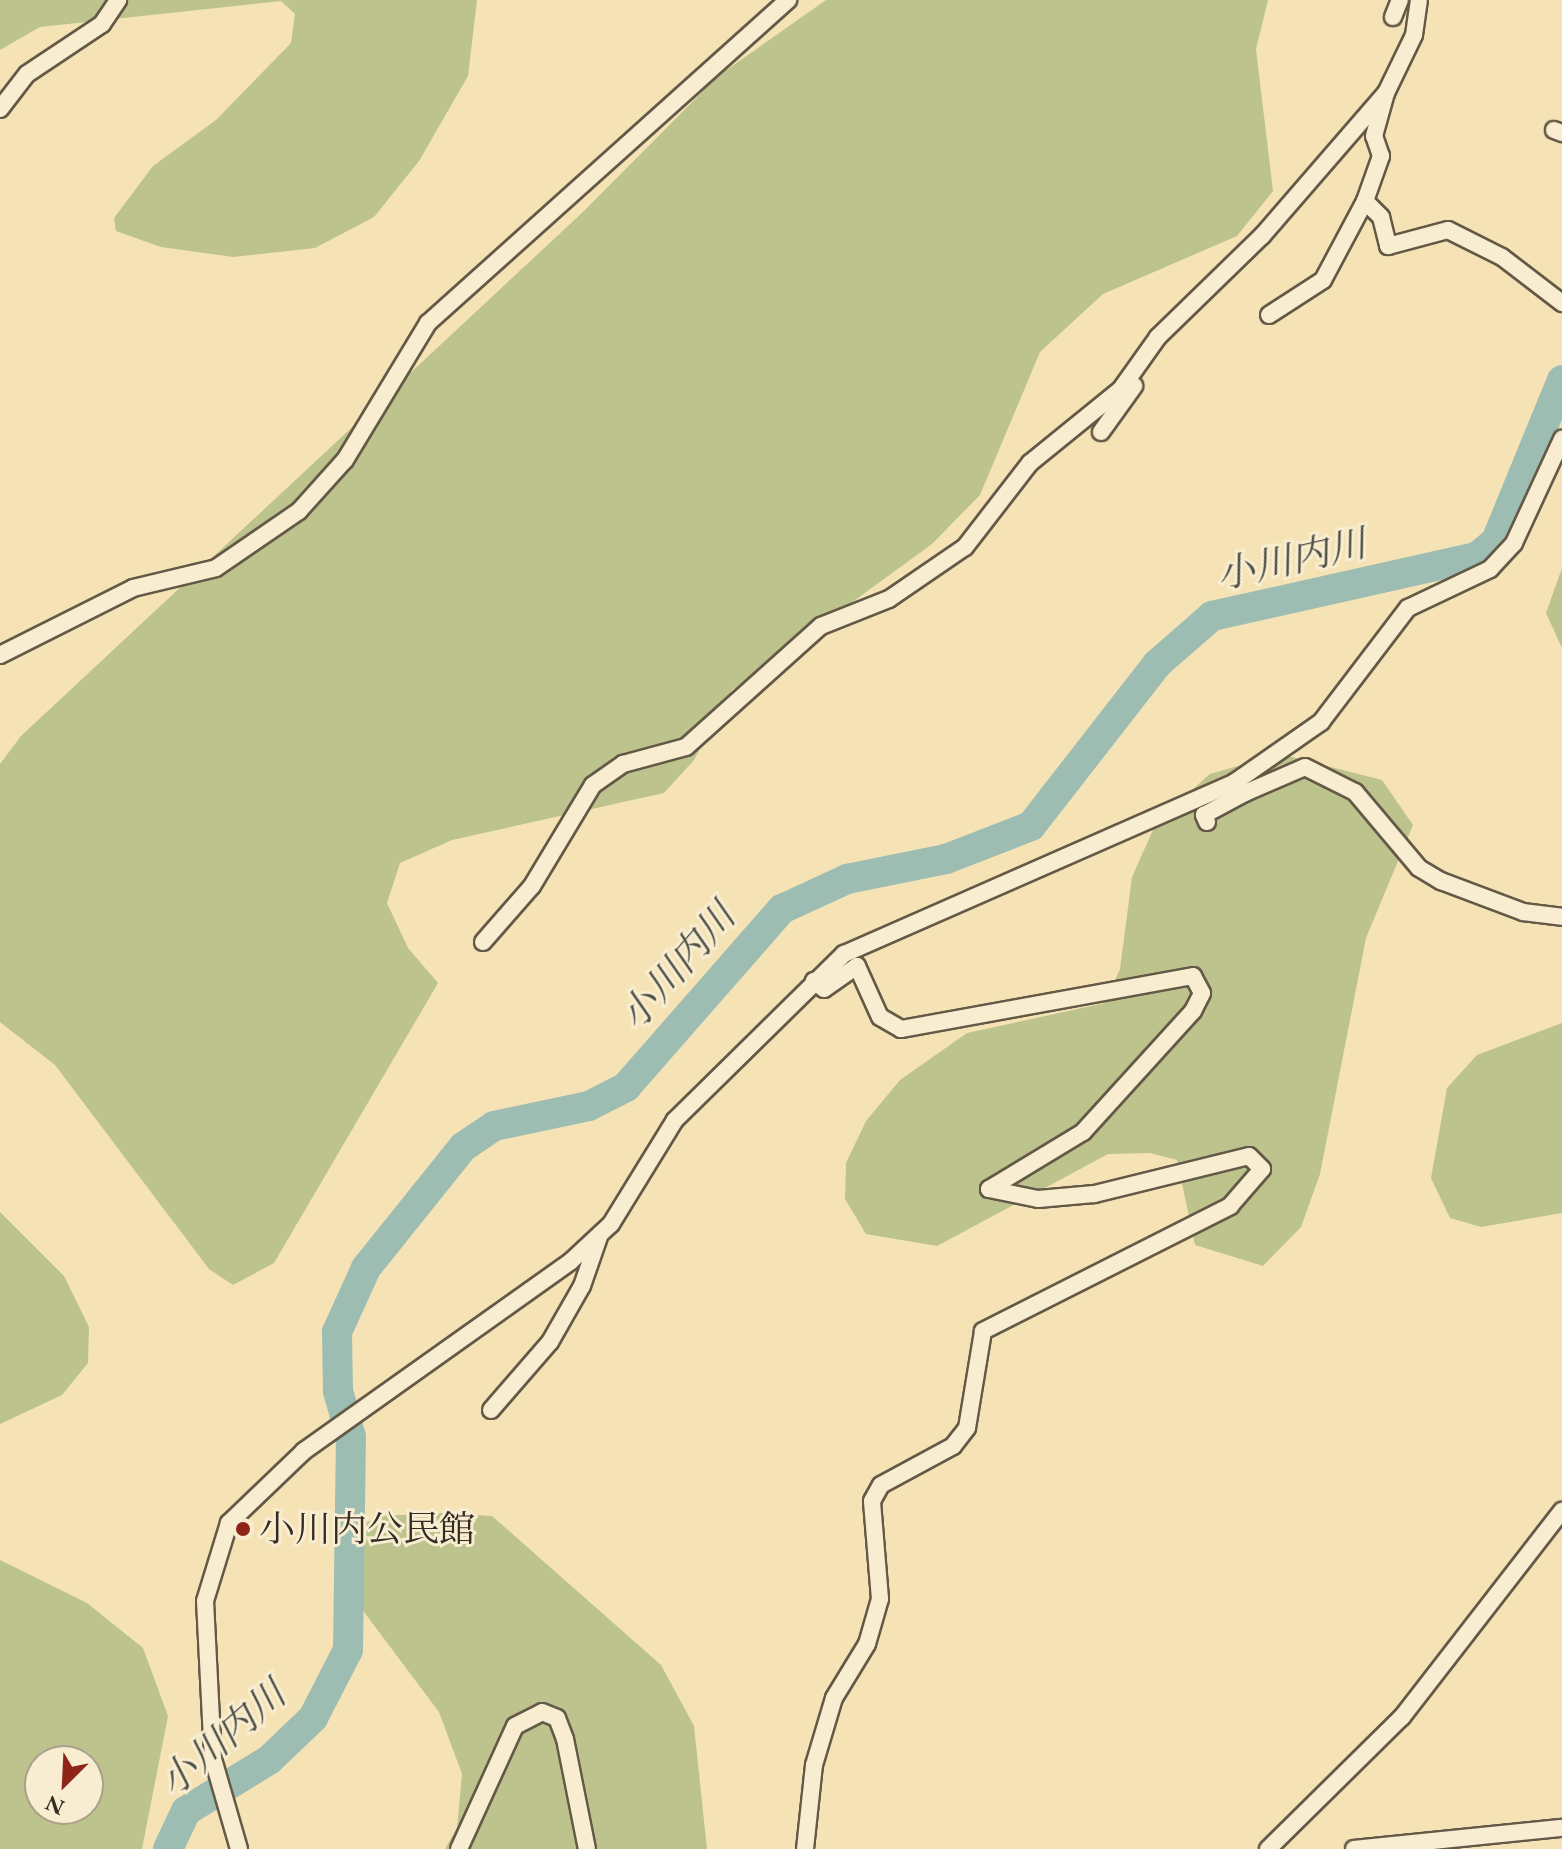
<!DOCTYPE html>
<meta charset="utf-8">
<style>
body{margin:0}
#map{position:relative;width:1562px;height:1849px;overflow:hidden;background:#f5e3b6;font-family:"EB Garamond","Noto Serif JP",serif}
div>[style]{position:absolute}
.green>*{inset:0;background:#bcc38d}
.river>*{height:30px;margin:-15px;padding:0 15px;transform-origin:15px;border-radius:15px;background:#9dbdb3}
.roads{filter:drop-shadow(2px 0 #645947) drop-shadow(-2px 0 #645947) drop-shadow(0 2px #645947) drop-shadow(0 -2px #645947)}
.minor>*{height:16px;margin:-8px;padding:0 8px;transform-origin:8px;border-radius:8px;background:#f8edd0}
.dots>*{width:22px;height:22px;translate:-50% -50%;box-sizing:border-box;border:4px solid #f8edd0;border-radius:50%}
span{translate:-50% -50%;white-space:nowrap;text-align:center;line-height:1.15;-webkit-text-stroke:6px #f8edd0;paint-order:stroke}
.poi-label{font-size:36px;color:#342b22}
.left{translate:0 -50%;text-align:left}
.water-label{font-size:38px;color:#4e5046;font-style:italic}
.north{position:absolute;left:24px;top:1745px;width:80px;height:80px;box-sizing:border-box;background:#f8edd0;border:2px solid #aa9f8a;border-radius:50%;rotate:204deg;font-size:22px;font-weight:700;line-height:32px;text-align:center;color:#342b22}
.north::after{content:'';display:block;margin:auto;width:28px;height:36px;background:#8f2418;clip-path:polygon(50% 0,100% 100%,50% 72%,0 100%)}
</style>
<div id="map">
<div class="green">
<div style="clip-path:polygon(0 0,477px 0,468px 76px,419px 161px,374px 217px,315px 248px,233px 257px,161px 247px,116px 231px,114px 218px,153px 166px,216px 120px,291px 43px,295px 14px,281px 1px,40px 27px,0 50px)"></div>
<div style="clip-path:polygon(826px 0,1268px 0,1256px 49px,1273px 191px,1237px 236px,1103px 294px,1040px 352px,980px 495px,932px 544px,732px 690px,694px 760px,664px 793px,452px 840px,400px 863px,387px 903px,408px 948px,438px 983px,274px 1263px,233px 1285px,209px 1269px,55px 1065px,0 1022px,0 764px,21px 736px,584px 211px,718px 76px)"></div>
<div style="clip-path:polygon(1562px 568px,1562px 648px,1546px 613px)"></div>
<div style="clip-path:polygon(1280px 754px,1382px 780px,1413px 825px,1366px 938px,1320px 1174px,1301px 1227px,1263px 1266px,1195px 1245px,1177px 1160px,1150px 1153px,1108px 1154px,937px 1246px,866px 1234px,845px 1199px,846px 1163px,866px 1121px,900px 1080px,967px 1033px,1105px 1003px,1120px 969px,1132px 877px,1157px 821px,1210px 774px)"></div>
<div style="clip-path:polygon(1562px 1023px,1562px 1213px,1481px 1227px,1450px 1218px,1431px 1178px,1447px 1088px,1477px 1055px)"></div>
<div style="clip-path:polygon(0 1212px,64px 1276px,89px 1327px,88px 1363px,62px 1395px,0 1424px)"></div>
<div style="clip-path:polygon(442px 1513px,492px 1516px,661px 1665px,694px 1726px,707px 1849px,445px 1849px,457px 1828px,462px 1774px,439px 1712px,340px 1580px,338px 1538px,379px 1516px)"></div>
<div style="clip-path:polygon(evenodd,0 1560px,87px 1603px,143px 1648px,168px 1716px,142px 1849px,0 1849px,0 1560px,40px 1761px,88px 1761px,88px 1809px,40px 1809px,40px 1761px)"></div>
</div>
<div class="river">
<div style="left:168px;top:1849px;width:42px;rotate:-64.7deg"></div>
<div style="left:186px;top:1811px;width:97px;rotate:-31.6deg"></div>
<div style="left:269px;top:1760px;width:61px;rotate:-43.7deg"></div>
<div style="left:313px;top:1718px;width:76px;rotate:-62.8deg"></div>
<div style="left:348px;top:1650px;width:213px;rotate:-89.2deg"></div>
<div style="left:351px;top:1437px;width:48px;rotate:-105.8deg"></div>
<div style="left:338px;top:1391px;width:59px;rotate:-91deg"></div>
<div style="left:337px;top:1332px;width:70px;rotate:-65.6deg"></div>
<div style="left:366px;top:1268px;width:155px;rotate:-51.3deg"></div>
<div style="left:463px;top:1147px;width:37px;rotate:-34deg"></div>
<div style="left:494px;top:1126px;width:97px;rotate:-11.9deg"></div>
<div style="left:589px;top:1106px;width:42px;rotate:-27.2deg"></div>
<div style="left:626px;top:1087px;width:237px;rotate:-48.8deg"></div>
<div style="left:782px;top:909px;width:72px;rotate:-24.8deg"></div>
<div style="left:847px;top:879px;width:101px;rotate:-11.4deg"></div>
<div style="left:946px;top:859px;width:91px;rotate:-21.2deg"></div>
<div style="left:1031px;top:826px;width:205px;rotate:-52.1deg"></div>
<div style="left:1157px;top:664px;width:73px;rotate:-41.1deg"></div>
<div style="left:1212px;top:616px;width:271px;rotate:-12.6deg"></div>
<div style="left:1477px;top:557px;width:25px;rotate:-40deg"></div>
<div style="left:1496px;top:541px;width:174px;rotate:-67.7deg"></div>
</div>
<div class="roads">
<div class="minor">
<div style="left:1393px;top:17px;width:18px;rotate:-68deg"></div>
<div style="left:0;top:109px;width:44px;rotate:-52.4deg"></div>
<div style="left:27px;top:74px;width:90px;rotate:-33.7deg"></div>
<div style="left:102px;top:24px;width:29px;rotate:-56deg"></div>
<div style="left:1554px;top:130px;width:9px;rotate:21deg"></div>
<div style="left:1365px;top:201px;width:23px;rotate:45deg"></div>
<div style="left:1381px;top:217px;width:30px;rotate:76deg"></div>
<div style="left:1388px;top:246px;width:62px;rotate:-14.9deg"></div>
<div style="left:1448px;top:230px;width:60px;rotate:26.6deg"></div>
<div style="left:1502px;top:257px;width:76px;rotate:37.5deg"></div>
<div style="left:1269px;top:315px;width:64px;rotate:-32.9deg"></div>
<div style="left:1323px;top:280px;width:89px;rotate:-62deg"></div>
<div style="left:1365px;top:201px;width:48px;rotate:-70.4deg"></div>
<div style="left:1381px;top:156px;width:21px;rotate:-109deg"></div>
<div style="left:1374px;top:136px;width:45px;rotate:-74.4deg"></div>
<div style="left:1386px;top:93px;width:64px;rotate:-64.2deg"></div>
<div style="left:1414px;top:35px;width:35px;rotate:-82deg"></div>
<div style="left:1101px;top:432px;width:57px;rotate:-54.3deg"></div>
<div style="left:0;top:655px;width:149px;rotate:-26.7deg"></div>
<div style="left:133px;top:588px;width:85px;rotate:-13.5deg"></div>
<div style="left:216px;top:568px;width:101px;rotate:-34.5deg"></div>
<div style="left:299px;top:511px;width:69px;rotate:-48deg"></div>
<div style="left:345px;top:460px;width:160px;rotate:-58.8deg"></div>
<div style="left:428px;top:323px;width:484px;rotate:-41.9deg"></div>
<div style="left:1235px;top:782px;width:15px;rotate:48deg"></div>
<div style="left:1245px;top:793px;width:65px;rotate:-23.4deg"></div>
<div style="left:1305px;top:767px;width:56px;rotate:26.6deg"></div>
<div style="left:1355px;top:792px;width:99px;rotate:49.9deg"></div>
<div style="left:1419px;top:868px;width:26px;rotate:31deg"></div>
<div style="left:1441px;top:881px;width:88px;rotate:20.7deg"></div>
<div style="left:1523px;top:912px;width:39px;rotate:7deg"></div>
<div style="left:1207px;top:822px;width:8px;rotate:-113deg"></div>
<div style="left:1204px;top:815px;width:47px;rotate:-28.2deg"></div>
<div style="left:483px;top:942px;width:74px;rotate:-48.8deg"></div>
<div style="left:532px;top:886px;width:118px;rotate:-58.9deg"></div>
<div style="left:593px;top:785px;width:37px;rotate:-35deg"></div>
<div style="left:623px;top:764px;width:65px;rotate:-15.1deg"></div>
<div style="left:686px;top:747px;width:181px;rotate:-41.9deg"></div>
<div style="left:821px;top:626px;width:73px;rotate:-21.7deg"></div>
<div style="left:889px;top:599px;width:92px;rotate:-34.4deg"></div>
<div style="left:965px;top:547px;width:106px;rotate:-52.3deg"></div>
<div style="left:1030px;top:463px;width:117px;rotate:-39.1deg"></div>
<div style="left:1121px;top:389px;width:64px;rotate:-54.6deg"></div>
<div style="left:1158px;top:337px;width:145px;rotate:-44.2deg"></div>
<div style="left:1262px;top:236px;width:189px;rotate:-49.1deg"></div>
<div style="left:491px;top:1410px;width:90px;rotate:-49.1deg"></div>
<div style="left:550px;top:1342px;width:64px;rotate:-60.3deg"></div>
<div style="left:582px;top:1286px;width:52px;rotate:-70.9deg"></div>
<div style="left:239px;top:1849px;width:94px;rotate:-106.1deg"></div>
<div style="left:213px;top:1759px;width:158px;rotate:-92.9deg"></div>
<div style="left:205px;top:1601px;width:82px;rotate:-72.9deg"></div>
<div style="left:229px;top:1523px;width:104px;rotate:-43.8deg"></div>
<div style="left:304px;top:1451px;width:326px;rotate:-35.4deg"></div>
<div style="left:570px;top:1262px;width:56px;rotate:-42.8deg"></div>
<div style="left:611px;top:1224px;width:122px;rotate:-58.4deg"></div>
<div style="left:675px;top:1120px;width:237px;rotate:-44.5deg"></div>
<div style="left:844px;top:954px;width:427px;rotate:-23.7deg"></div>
<div style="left:1235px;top:782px;width:105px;rotate:-34.9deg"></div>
<div style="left:1321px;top:722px;width:143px;rotate:-52.7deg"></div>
<div style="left:1408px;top:608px;width:91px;rotate:-25.4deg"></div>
<div style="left:1490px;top:569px;width:35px;rotate:-47deg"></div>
<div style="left:1514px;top:543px;width:115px;rotate:-65.2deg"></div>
<div style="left:459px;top:1849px;width:135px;rotate:-65.5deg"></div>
<div style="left:515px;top:1726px;width:30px;rotate:-27deg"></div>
<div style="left:542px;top:1712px;width:16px;rotate:22deg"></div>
<div style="left:557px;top:1718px;width:22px;rotate:69deg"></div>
<div style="left:565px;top:1739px;width:112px;rotate:78.7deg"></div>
<div style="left:805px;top:1849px;width:84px;rotate:-83.9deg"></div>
<div style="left:814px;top:1765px;width:70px;rotate:-73.4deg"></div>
<div style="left:834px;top:1698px;width:63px;rotate:-58.6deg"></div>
<div style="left:867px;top:1644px;width:47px;rotate:-73.9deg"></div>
<div style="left:880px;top:1599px;width:98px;rotate:-94.7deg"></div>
<div style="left:872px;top:1501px;width:18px;rotate:-61deg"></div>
<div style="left:881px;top:1485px;width:82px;rotate:-28.4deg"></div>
<div style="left:953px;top:1446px;width:23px;rotate:-52deg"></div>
<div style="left:967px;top:1428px;width:98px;rotate:-80.6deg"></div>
<div style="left:983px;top:1331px;width:277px;rotate:-26.8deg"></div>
<div style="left:1230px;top:1206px;width:49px;rotate:-49.1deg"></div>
<div style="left:1262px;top:1169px;width:18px;rotate:-135deg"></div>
<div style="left:1249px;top:1156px;width:160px;rotate:166.2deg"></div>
<div style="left:1094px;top:1194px;width:56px;rotate:174.9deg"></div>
<div style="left:1038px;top:1199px;width:50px;rotate:-168.5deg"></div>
<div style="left:989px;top:1189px;width:110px;rotate:-31.2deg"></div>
<div style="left:1083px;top:1132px;width:164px;rotate:-47.7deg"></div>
<div style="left:1193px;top:1011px;width:20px;rotate:-63deg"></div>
<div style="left:1202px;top:993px;width:19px;rotate:-118deg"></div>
<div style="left:1193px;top:976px;width:297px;rotate:169.7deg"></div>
<div style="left:901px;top:1029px;width:24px;rotate:-150deg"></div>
<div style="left:880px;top:1017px;width:56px;rotate:-114.3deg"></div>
<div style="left:857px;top:966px;width:40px;rotate:145.1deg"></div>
<div style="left:824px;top:989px;width:13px;rotate:-141deg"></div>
<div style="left:1268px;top:1849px;width:188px;rotate:-44.6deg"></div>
<div style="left:1402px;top:1717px;width:261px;rotate:-52.2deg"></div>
<div style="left:1354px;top:1849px;width:209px;rotate:-5.8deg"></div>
</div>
</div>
<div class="dots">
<div style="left:243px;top:1529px;background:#8f2418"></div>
</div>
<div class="poi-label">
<span class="left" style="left:259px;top:1529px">小川内公民館</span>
</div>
<div class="water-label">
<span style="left:1291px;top:559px;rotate:-13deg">小川内川</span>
<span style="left:677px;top:966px;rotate:-49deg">小川内川</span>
<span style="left:222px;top:1738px;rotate:-41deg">小川内川</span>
</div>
<div class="north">N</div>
</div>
